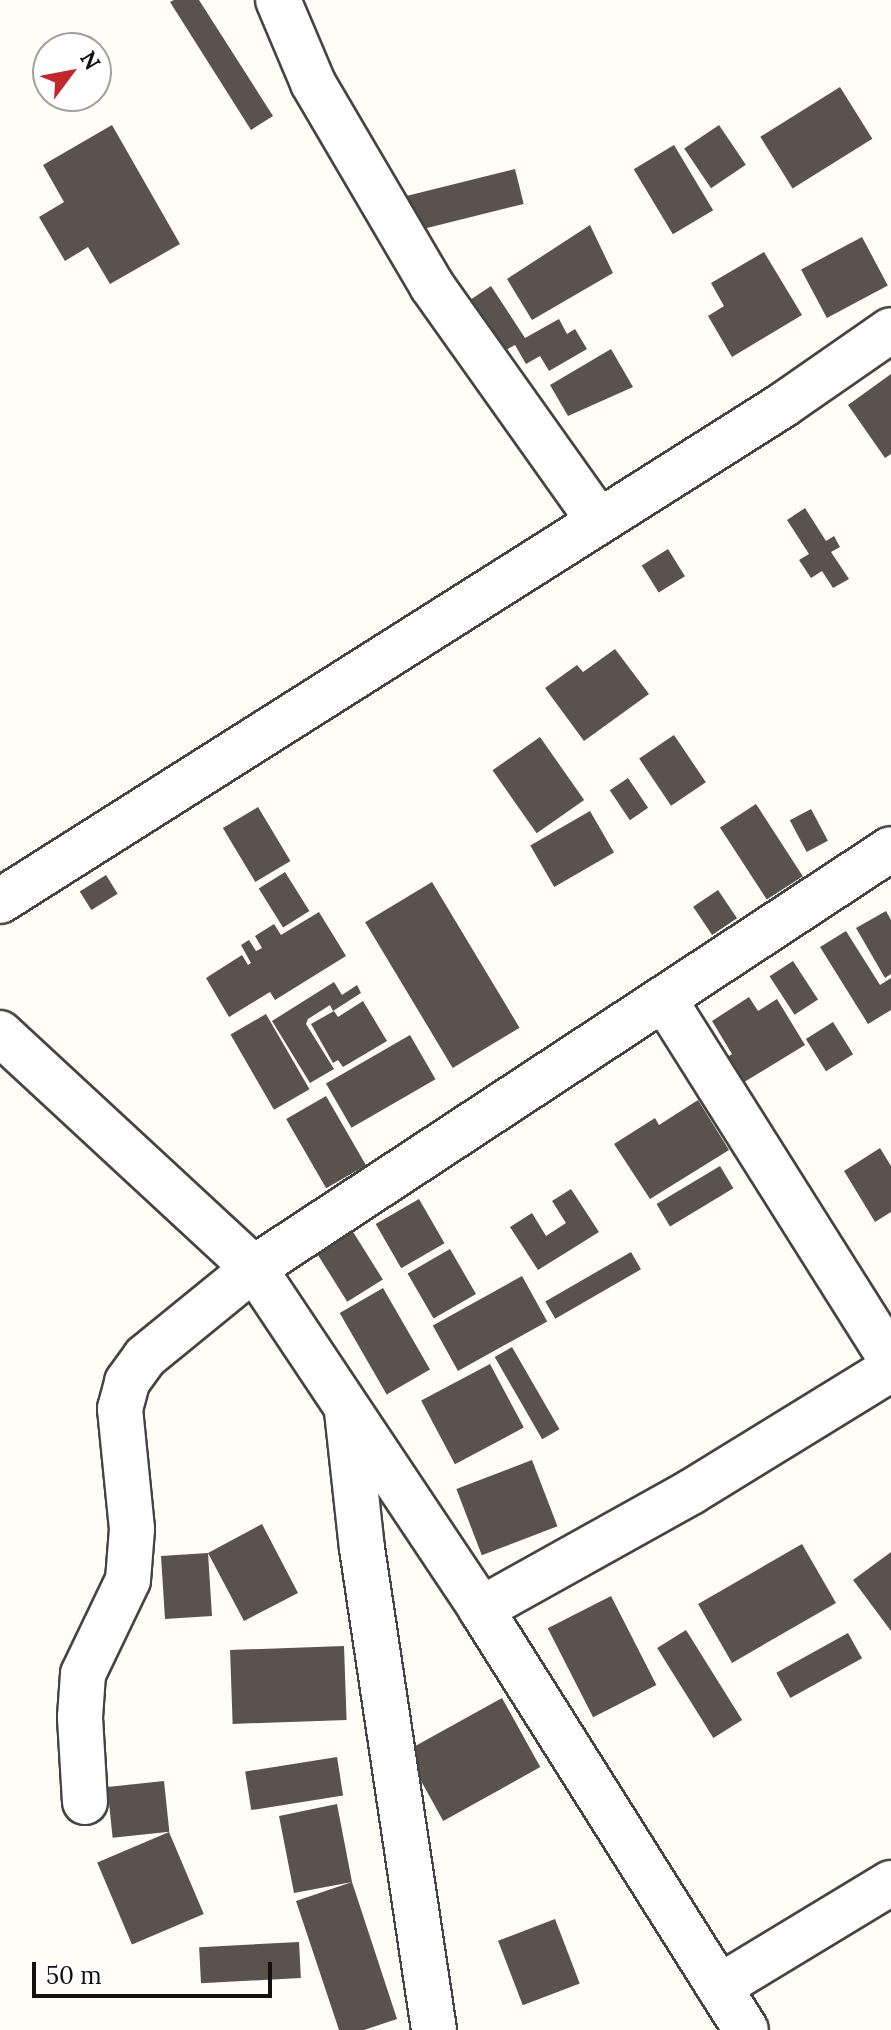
<!DOCTYPE html>
<style>
body{margin:0}
#map{position:relative;width:891px;height:2030px;overflow:hidden;background:#fffdf5;font-family:Lora,serif}
div>[style]{position:absolute}
.building>*{inset:0;background:#5a524d;transform-origin:0 0}
.roads{filter:drop-shadow(2px 0 #444) drop-shadow(-2px 0 #444) drop-shadow(0 2px #444) drop-shadow(0 -2px #444)}
.minor>*{height:44px;margin:-22px;padding:0 22px;transform-origin:22px;border-radius:22px;background:#fff}
span{translate:-50% -50%;white-space:nowrap;text-align:center;line-height:1.15;-webkit-text-stroke:8px #fff;paint-order:stroke}
.north{position:absolute;left:32px;top:32px;width:80px;height:80px;box-sizing:border-box;background:#fff;border:2px solid #a0a0a0;border-radius:50%;rotate:58deg;font-size:22px;font-weight:700;line-height:32px;text-align:center;color:#111}
.north::after{content:'';display:block;margin:auto;width:28px;height:36px;background:#c4262e;clip-path:polygon(50% 0,100% 100%,50% 72%,0 100%)}
.scale{position:absolute;left:32px;top:1962px;width:240px;height:36px;box-sizing:border-box;border:4px solid #111;border-top:0;padding-left:10px;font-size:24px;line-height:28px;white-space:nowrap;color:#111;-webkit-text-stroke:6px #fff;paint-order:stroke}
</style>
<div id="map">
<div class="building">
<div style="clip-path:polygon(174px 0,199px 0,273px 116px,251px 130px,170px 2px)"></div>
<div style="left:840px;top:87px;width:61px;height:94px;rotate:58deg"></div>
<div style="clip-path:polygon(112px 125px,180px 244px,110px 284px,88px 247px,65px 261px,39px 217px,64px 202px,43px 165px)"></div>
<div style="left:719px;top:125px;width:48px;height:42px;rotate:56deg"></div>
<div style="left:674px;top:145px;width:76px;height:47px;rotate:59deg"></div>
<div style="left:515px;top:169px;width:36px;height:112px;rotate:76deg"></div>
<div style="clip-path:polygon(590px 225px,613px 273px,532px 320px,507px 279px)"></div>
<div style="left:862px;top:237px;width:55px;height:69px;rotate:62deg"></div>
<div style="clip-path:polygon(764px 252px,802px 315px,732px 357px,708px 316px,724px 306px,711px 283px)"></div>
<div style="clip-path:polygon(491px 286px,525px 338px,559px 319px,567px 334px,575px 329px,587px 349px,549px 371px,540px 356px,526px 364px,515px 345px,504px 351px,452px 312px)"></div>
<div style="clip-path:polygon(611px 349px,633px 387px,568px 416px,550px 385px)"></div>
<div style="clip-path:polygon(891px 374px,891px 454px,885px 458px,848px 405px)"></div>
<div style="clip-path:polygon(805px 508px,826px 541px,834px 536px,840px 547px,831px 552px,849px 579px,833px 588px,822px 571px,811px 578px,799px 560px,809px 554px,787px 520px)"></div>
<div style="left:668px;top:549px;width:32px;height:31px;rotate:58deg"></div>
<div style="clip-path:polygon(615px 649px,649px 694px,584px 741px,545px 688px,577px 665px,583px 672px)"></div>
<div style="left:674px;top:735px;width:57px;height:42px;rotate:56deg"></div>
<div style="left:540px;top:737px;width:77px;height:58px;rotate:55deg"></div>
<div style="left:628px;top:778px;width:36px;height:22px;rotate:56deg"></div>
<div style="left:756px;top:804px;width:86px;height:43px;rotate:57deg"></div>
<div style="left:258px;top:807px;width:63px;height:41px;rotate:59deg"></div>
<div style="left:811px;top:809px;width:36px;height:24px;rotate:62deg"></div>
<div style="left:590px;top:811px;width:48px;height:69px;rotate:60deg"></div>
<div style="left:285px;top:872px;width:46px;height:31px;rotate:58deg"></div>
<div style="left:106px;top:875px;width:22px;height:31px;rotate:58deg"></div>
<div style="left:432px;top:882px;width:170px;height:78px;rotate:59deg"></div>
<div style="left:718px;top:890px;width:34px;height:30px;rotate:56deg"></div>
<div style="clip-path:polygon(886px 911px,891px 920px,891px 974px,885px 978px,856px 928px)"></div>
<div style="clip-path:polygon(319px 912px,346px 956px,275px 1000px,270px 992px,229px 1017px,206px 978px,242px 955px,248px 965px,251px 963px,241px 945px,249px 940px,256px 951px,262px 948px,255px 936px,274px 924px,281px 935px)"></div>
<div style="clip-path:polygon(846px 931px,880px 985px,891px 978px,891px 1010px,868px 1024px,820px 947px)"></div>
<div style="left:793px;top:961px;width:46px;height:28px;rotate:57deg"></div>
<div style="clip-path:polygon(334px 982px,342px 995px,357px 985px,361px 993px,333px 1011px,330px 1005px,308px 1019px,306px 1024px,334px 1069px,310px 1083px,272px 1021px)"></div>
<div style="clip-path:polygon(749px 997px,758px 1011px,777px 999px,805px 1045px,736px 1087px,720px 1062px,732px 1054px,712px 1021px)"></div>
<div style="clip-path:polygon(363px 1001px,387px 1041px,343px 1067px,338px 1060px,333px 1063px,311px 1024px,334px 1011px,338px 1017px)"></div>
<div style="left:266px;top:1014px;width:87px;height:41px;rotate:60deg"></div>
<div style="left:833px;top:1022px;width:38px;height:32px;rotate:58deg"></div>
<div style="left:410px;top:1035px;width:51px;height:97px;rotate:60deg"></div>
<div style="left:326px;top:1096px;width:80px;height:46px;rotate:60deg"></div>
<div style="clip-path:polygon(698px 1100px,729px 1150px,650px 1199px,614px 1144px,655px 1118px,659px 1125px)"></div>
<div style="clip-path:polygon(880px 1148px,891px 1166px,891px 1212px,875px 1222px,844px 1171px)"></div>
<div style="left:720px;top:1166px;width:26px;height:74px;rotate:59deg"></div>
<div style="clip-path:polygon(571px 1189px,599px 1232px,538px 1270px,510px 1227px,532px 1213px,546px 1236px,566px 1223px,552px 1201px)"></div>
<div style="left:419px;top:1199px;width:51px;height:50px;rotate:60deg"></div>
<div style="left:350px;top:1227px;width:62px;height:42px;rotate:58deg"></div>
<div style="left:450px;top:1249px;width:52px;height:49px;rotate:60deg"></div>
<div style="left:631px;top:1252px;width:20px;height:99px;rotate:60deg"></div>
<div style="left:522px;top:1276px;width:52px;height:102px;rotate:61deg"></div>
<div style="left:383px;top:1288px;width:94px;height:50px;rotate:60deg"></div>
<div style="left:512px;top:1347px;width:95px;height:20px;rotate:60deg"></div>
<div style="left:490px;top:1364px;width:72px;height:78px;rotate:62deg"></div>
<div style="left:532px;top:1460px;width:71px;height:81px;rotate:69deg"></div>
<div style="clip-path:polygon(262px 1524px,298px 1593px,244px 1621px,208px 1553px,212px 1616px,165px 1619px,161px 1556px,208px 1553px)"></div>
<div style="left:802px;top:1544px;width:68px;height:120px;rotate:60deg"></div>
<div style="clip-path:polygon(891px 1552px,891px 1631px,853px 1580px)"></div>
<div style="left:611px;top:1596px;width:100px;height:71px;rotate:63deg"></div>
<div style="left:686px;top:1630px;width:106px;height:34px;rotate:58deg"></div>
<div style="left:848px;top:1633px;width:29px;height:82px;rotate:61deg"></div>
<div style="left:344px;top:1646px;width:74px;height:114px;rotate:88deg"></div>
<div style="left:502px;top:1698px;width:79px;height:111px;rotate:61deg"></div>
<div style="left:337px;top:1757px;width:39px;height:93px;rotate:81deg"></div>
<div style="left:164px;top:1781px;width:51px;height:57px;rotate:84deg"></div>
<div style="clip-path:polygon(337px 1804px,352px 1882px,397px 2019px,364px 2030px,339px 2030px,296px 1901px,352px 1882px,294px 1893px,279px 1816px)"></div>
<div style="left:169px;top:1832px;width:89px;height:78px;rotate:67deg"></div>
<div style="left:555px;top:1919px;width:69px;height:61px;rotate:69deg"></div>
<div style="left:299px;top:1942px;width:36px;height:100px;rotate:87deg"></div>
</div>
<div class="roads">
<div class="minor">
<div style="left:278px;top:0;width:90px;rotate:67.1deg"></div>
<div style="left:313px;top:83px;width:235px;rotate:59.6deg"></div>
<div style="left:432px;top:286px;width:288px;rotate:54.6deg"></div>
<div style="left:0;top:901px;width:927px;rotate:-32.35deg"></div>
<div style="left:783px;top:405px;width:131px;rotate:-34.8deg"></div>
<div style="left:664px;top:999px;width:426px;rotate:57.8deg"></div>
<div style="left:0;top:1033px;width:346px;rotate:42.8deg"></div>
<div style="left:254px;top:1268px;width:410px;rotate:56.3deg"></div>
<div style="left:481px;top:1609px;width:497px;rotate:57.8deg"></div>
<div style="left:347px;top:1411px;width:138px;rotate:83.8deg"></div>
<div style="left:362px;top:1548px;width:487px;rotate:81.5deg"></div>
<div style="left:481px;top:1609px;width:240px;rotate:-29.1deg"></div>
<div style="left:691px;top:1492px;width:235px;rotate:-31.6deg"></div>
<div style="left:85px;top:1802px;width:85px;rotate:-93.4deg"></div>
<div style="left:80px;top:1717px;width:43px;rotate:-86deg"></div>
<div style="left:83px;top:1674px;width:104px;rotate:-64.4deg"></div>
<div style="left:128px;top:1580px;width:51px;rotate:-85.5deg"></div>
<div style="left:132px;top:1529px;width:121px;rotate:-95.7deg"></div>
<div style="left:120px;top:1409px;width:28px;rotate:-75deg"></div>
<div style="left:127px;top:1382px;width:31px;rotate:-54deg"></div>
<div style="left:145px;top:1357px;width:141px;rotate:-39.2deg"></div>
<div style="left:254px;top:1268px;width:762px;rotate:-33.34deg"></div>
<div style="left:719px;top:1987px;width:201px;rotate:-31.2deg"></div>
</div>
</div>
<div class="north">N</div>
<div class="scale">50 m</div>
</div>
